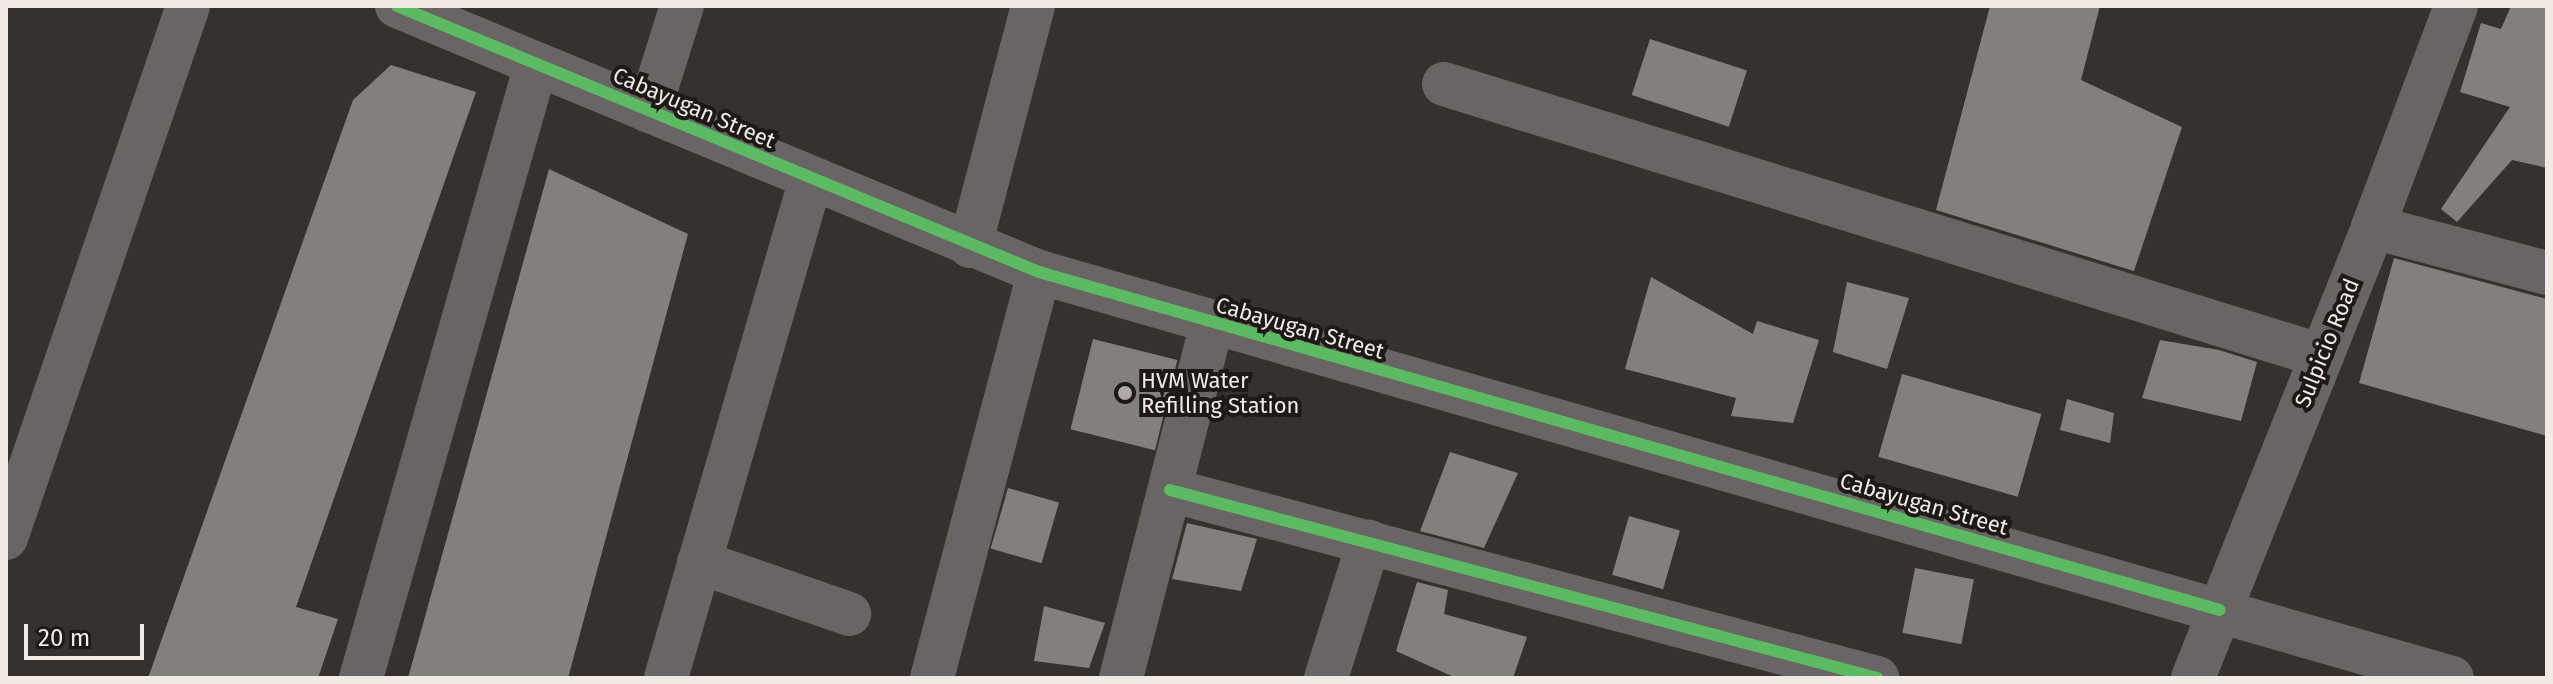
<!DOCTYPE html>
<style>
body{margin:0}
#map{position:relative;width:2553px;height:684px;overflow:hidden;background:#37312d;font-family:"Fira Sans",sans-serif}
div>[style]{position:absolute}
.building>*{inset:0;background:#83807b;transform-origin:0 0}
.minor>*{height:44px;margin:-22px;padding:0 22px;transform-origin:22px;border-radius:22px;background:#686564}
.cycleway>*{height:12px;margin:-6px;padding:0 6px;transform-origin:6px;border-radius:6px;background:#5cba63}
.dots>*{width:22px;height:22px;translate:-50% -50%;box-sizing:border-box;border:4px solid #1e1916;border-radius:50%}
span{translate:-50% -50%;white-space:nowrap;text-align:center;line-height:1.15;-webkit-text-stroke:8px #1e1916;paint-order:stroke}
.street-label{font-size:22px;color:#f1eae5}
.poi-label{font-size:22px;color:#f1eae5}
.left{translate:0 -50%;text-align:left}
.frame{position:absolute;inset:0;border:8px solid #f1eae5;pointer-events:none}
.scale{position:absolute;left:24px;top:624px;width:120px;height:36px;box-sizing:border-box;border:4px solid #f1eae5;border-top:0;padding-left:10px;font-size:24px;line-height:28px;white-space:nowrap;color:#f1eae5;-webkit-text-stroke:6px #1e1916;paint-order:stroke}
</style>
<div id="map">
<div class="building">
<div style="clip-path:polygon(1990px 6px,2100px 6px,2081px 80px,2182px 127px,2134px 271px,1936px 210px)"></div>
<div style="clip-path:polygon(2511px 6px,2547px 6px,2547px 168px,2512px 160px,2457px 222px,2441px 209px,2510px 107px,2460px 92px,2481px 23px,2501px 29px)"></div>
<div style="left:1650px;top:39px;width:102px;height:59px;rotate:18deg"></div>
<div style="clip-path:polygon(391px 65px,476px 92px,296px 607px,338px 619px,318px 678px,148px 678px,353px 100px)"></div>
<div style="clip-path:polygon(549px 169px,688px 234px,568px 678px,408px 678px)"></div>
<div style="clip-path:polygon(2394px 258px,2547px 299px,2547px 436px,2359px 383px)"></div>
<div style="clip-path:polygon(1651px 277px,1753px 334px,1757px 321px,1819px 340px,1793px 423px,1731px 416px,1736px 398px,1625px 369px)"></div>
<div style="clip-path:polygon(1847px 282px,1909px 298px,1887px 369px,1833px 352px)"></div>
<div style="left:1093px;top:339px;width:87px;height:93px;rotate:14deg"></div>
<div style="clip-path:polygon(2160px 340px,2219px 350px,2257px 362px,2241px 421px,2142px 398px)"></div>
<div style="left:1902px;top:374px;width:145px;height:86px;rotate:16deg"></div>
<div style="clip-path:polygon(2067px 399px,2114px 413px,2110px 443px,2060px 430px)"></div>
<div style="clip-path:polygon(1450px 452px,1518px 473px,1484px 548px,1420px 531px)"></div>
<div style="left:1008px;top:488px;width:53px;height:63px;rotate:16deg"></div>
<div style="left:1629px;top:516px;width:53px;height:61px;rotate:16deg"></div>
<div style="clip-path:polygon(1187px 523px,1257px 539px,1241px 591px,1172px 579px)"></div>
<div style="left:1915px;top:568px;width:60px;height:66px;rotate:11deg"></div>
<div style="clip-path:polygon(1417px 582px,1448px 590px,1444px 614px,1527px 637px,1513px 678px,1456px 678px,1396px 651px)"></div>
<div style="clip-path:polygon(1044px 606px,1105px 623px,1089px 668px,1034px 661px)"></div>
</div>
<div class="minor">
<div style="left:397px;top:6px;width:695px;rotate:22.51deg"></div>
<div style="left:1039px;top:272px;width:1470px;rotate:16.03deg"></div>
<div style="left:1444px;top:84px;width:919px;rotate:17.21deg"></div>
<div style="left:649px;top:111px;width:110px;rotate:-72.6deg"></div>
<div style="left:2373px;top:227px;width:180px;rotate:14.8deg"></div>
<div style="left:970px;top:246px;width:248px;rotate:-75.3deg"></div>
<div style="left:1170px;top:490px;width:732px;rotate:14.89deg"></div>
<div style="left:6px;top:538px;width:562px;rotate:-71.11deg"></div>
<div style="left:699px;top:562px;width:159px;rotate:19.1deg"></div>
<div style="left:361px;top:678px;width:637px;rotate:-74.07deg"></div>
<div style="left:666px;top:678px;width:520px;rotate:-73.8deg"></div>
<div style="left:932px;top:678px;width:420px;rotate:-75.2deg"></div>
<div style="left:1121px;top:678px;width:366px;rotate:-75.6deg"></div>
<div style="left:1326px;top:678px;width:143px;rotate:-72.5deg"></div>
<div style="left:2193px;top:678px;width:486px;rotate:-68.2deg"></div>
<div style="left:2373px;top:227px;width:236px;rotate:-69.4deg"></div>
</div>
<div class="cycleway">
<div style="left:397px;top:6px;width:695px;rotate:22.51deg"></div>
<div style="left:1039px;top:272px;width:1228px;rotate:15.97deg"></div>
<div style="left:1170px;top:490px;width:732px;rotate:14.89deg"></div>
</div>
<div class="dots">
<div style="left:1125px;top:393px;background:#b0a9a5"></div>
</div>
<div class="street-label">
<span style="left:694px;top:108px;rotate:23deg">Cabayugan Street</span>
<span style="left:1300px;top:328px;rotate:16deg">Cabayugan Street</span>
<span style="left:2327px;top:343px;rotate:-68deg">Sulpicio Road</span>
<span style="left:1924px;top:504px;rotate:16deg">Cabayugan Street</span>
</div>
<div class="poi-label">
<span class="left" style="left:1141px;top:393px">HVM Water<br>Refilling Station</span>
</div>
<div class="frame"></div>
<div class="scale">20 m</div>
</div>
